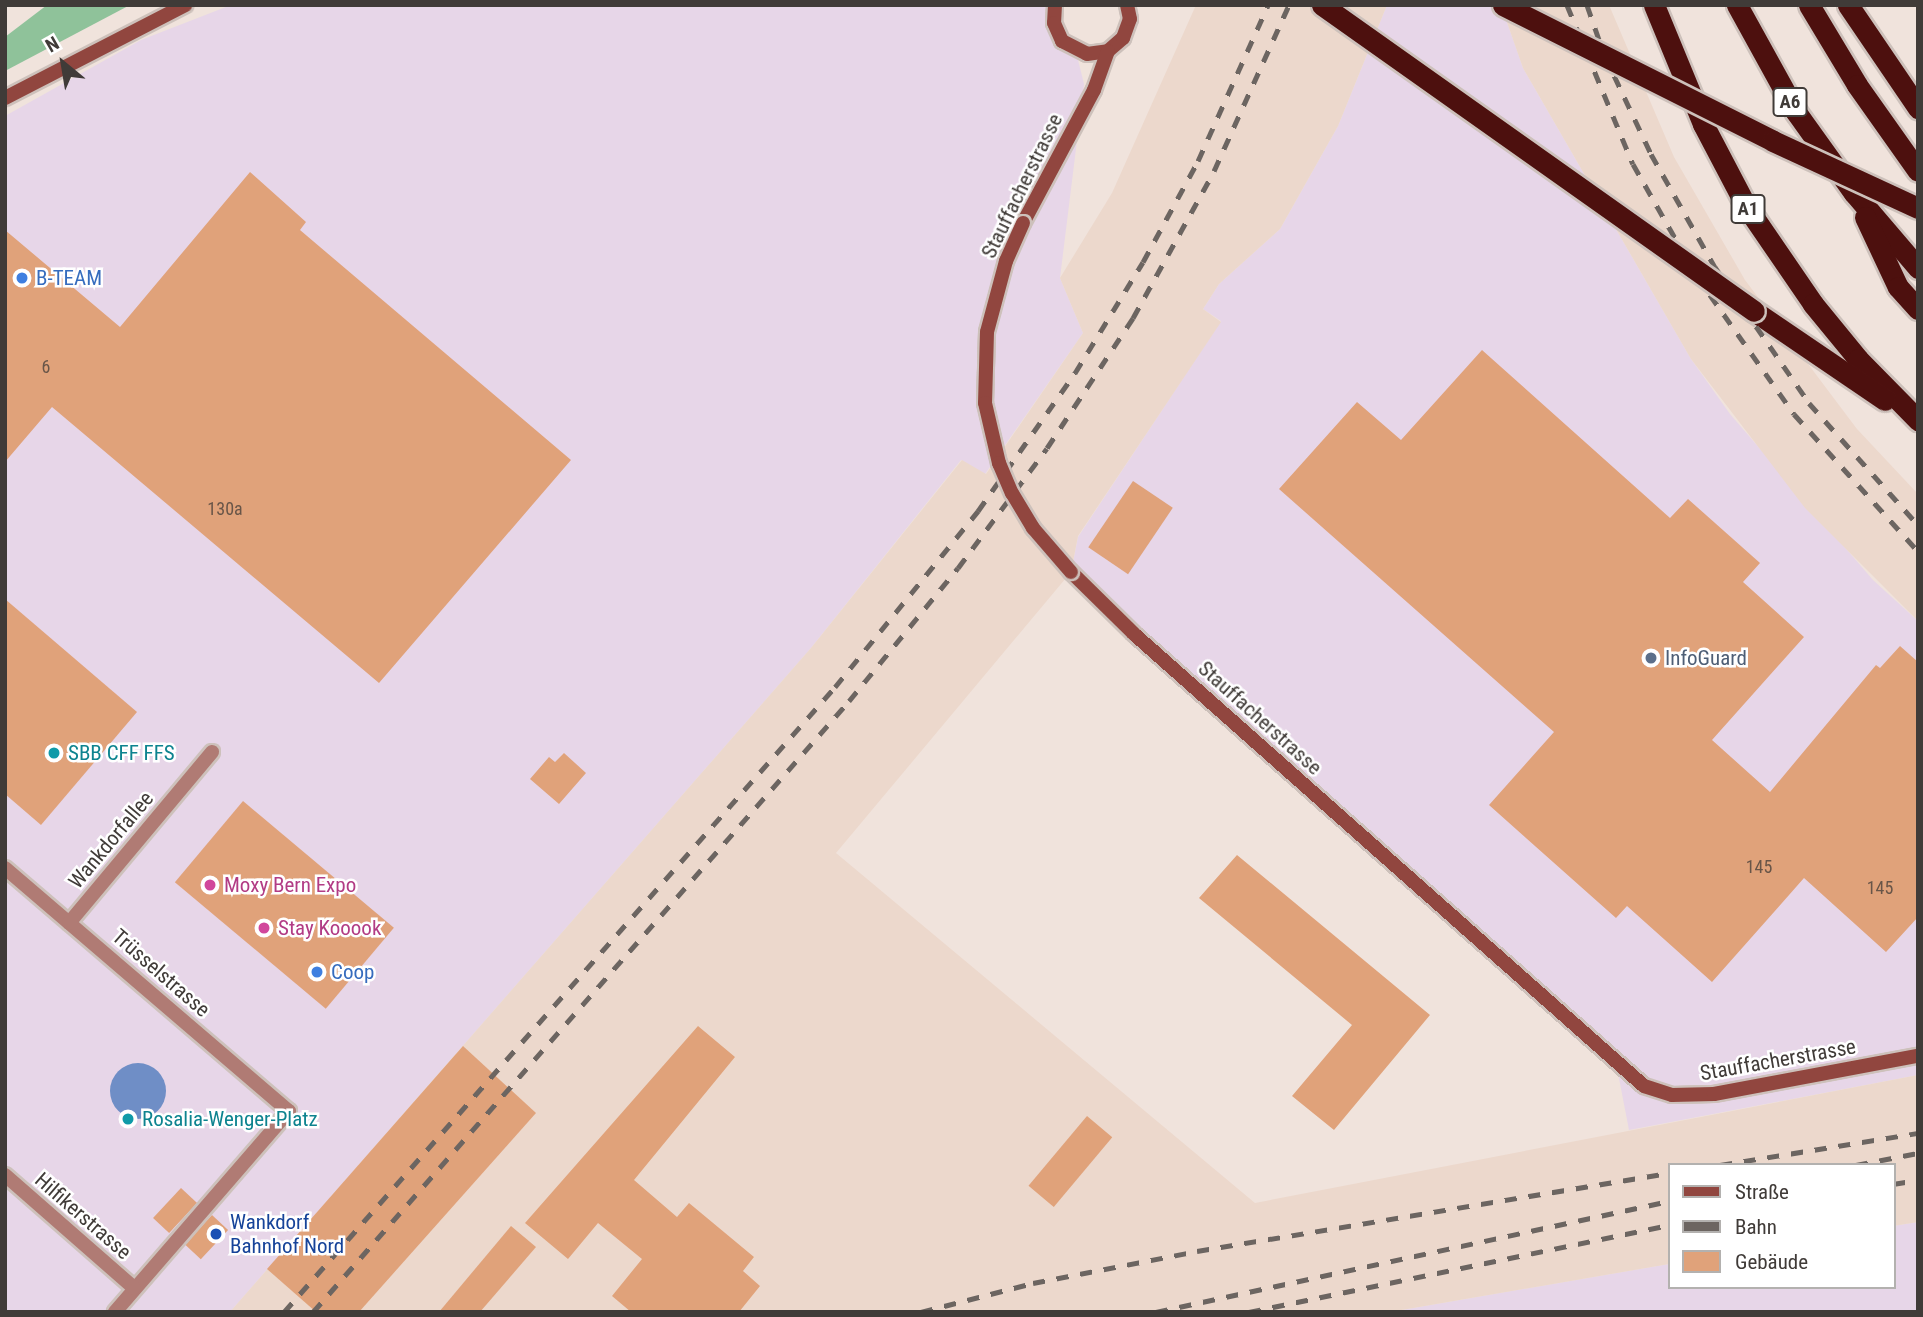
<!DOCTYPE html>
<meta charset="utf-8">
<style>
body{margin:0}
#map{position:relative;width:1923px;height:1317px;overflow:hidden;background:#f0e3dc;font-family:"Roboto Condensed",sans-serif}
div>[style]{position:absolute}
.commercial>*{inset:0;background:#e7d6e8}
.built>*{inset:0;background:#ecd8cc}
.green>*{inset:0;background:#8fc29a}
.water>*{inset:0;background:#6f8ec6}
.round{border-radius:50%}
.building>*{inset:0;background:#e0a27a;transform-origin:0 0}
.roads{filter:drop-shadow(2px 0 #cdc1bb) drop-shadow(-2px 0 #cdc1bb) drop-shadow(0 2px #cdc1bb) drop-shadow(0 -2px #cdc1bb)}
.street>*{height:14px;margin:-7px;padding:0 7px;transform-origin:7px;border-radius:7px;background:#b07b74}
.secondary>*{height:14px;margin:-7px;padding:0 7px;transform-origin:7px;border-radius:7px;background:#91463f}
.highway>*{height:21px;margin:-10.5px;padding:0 10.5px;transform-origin:10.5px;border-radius:10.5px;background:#4d100e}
.rail>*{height:5px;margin-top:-2.5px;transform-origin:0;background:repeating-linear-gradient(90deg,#6c6561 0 12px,transparent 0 24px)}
.bridges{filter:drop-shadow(2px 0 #cdc1bb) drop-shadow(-2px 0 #cdc1bb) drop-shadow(0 2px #cdc1bb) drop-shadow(0 -2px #cdc1bb)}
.secondary-bridge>*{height:14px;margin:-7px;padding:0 7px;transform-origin:7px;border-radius:7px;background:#91463f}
.highway-bridge>*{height:21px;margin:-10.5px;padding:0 10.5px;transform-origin:10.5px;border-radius:10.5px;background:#4d100e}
.dots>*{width:19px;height:19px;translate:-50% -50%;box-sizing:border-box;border:4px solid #fff;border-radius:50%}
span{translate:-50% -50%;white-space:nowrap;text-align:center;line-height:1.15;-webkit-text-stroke:5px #fff;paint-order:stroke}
.number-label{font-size:18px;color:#685548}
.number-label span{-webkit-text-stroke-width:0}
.shield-label span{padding:2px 5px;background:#fff;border:2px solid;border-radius:5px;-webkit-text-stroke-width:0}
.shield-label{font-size:19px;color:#403b38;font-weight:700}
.street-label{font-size:21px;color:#403b38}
.shop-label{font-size:21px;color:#366cbe}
.left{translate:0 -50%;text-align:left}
.service-label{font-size:21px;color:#4e5e75}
.culture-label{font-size:21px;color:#0d838f}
.hotel-label{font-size:21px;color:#b23c85}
.transit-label{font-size:21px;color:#164399}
.frame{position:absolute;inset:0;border:7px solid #403b38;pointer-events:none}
.legend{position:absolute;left:1668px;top:1163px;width:228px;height:126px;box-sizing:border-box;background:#fff;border:2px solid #b3b1af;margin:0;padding:9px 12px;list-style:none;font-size:21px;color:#403b38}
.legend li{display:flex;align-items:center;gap:14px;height:35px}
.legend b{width:35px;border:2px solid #b3b1af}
.north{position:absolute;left:28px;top:28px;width:70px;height:70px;-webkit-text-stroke:5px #fff;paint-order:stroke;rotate:330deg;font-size:19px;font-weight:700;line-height:28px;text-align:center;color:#403b38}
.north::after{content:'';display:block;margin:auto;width:24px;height:32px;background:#403b38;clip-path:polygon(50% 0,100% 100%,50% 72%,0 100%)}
</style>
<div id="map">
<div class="commercial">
<div style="clip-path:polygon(231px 5px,1043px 5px,1053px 13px,1076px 52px,1084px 84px,1060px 278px,1083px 333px,985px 474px,961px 460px,811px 648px,230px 1312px,5px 1312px,5px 116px,141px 40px)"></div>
<div style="clip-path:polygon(1387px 5px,1501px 5px,1523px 68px,1691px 359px,1730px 414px,1873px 580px,1918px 621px,1918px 1075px,1629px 1130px,1616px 1063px,1071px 572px,1078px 537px,1221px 321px,1203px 309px,1219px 284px,1280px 229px,1338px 126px)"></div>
<div style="clip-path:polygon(1918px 1222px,1918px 1312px,1390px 1312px,1669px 1264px,1669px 1287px,1893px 1287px,1893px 1226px)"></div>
</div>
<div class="built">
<div style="clip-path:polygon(1196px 5px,1387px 5px,1338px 126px,1280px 229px,1219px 284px,1203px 309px,1221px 322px,1078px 536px,1071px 572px,836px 853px,1255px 1203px,1918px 1075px,1918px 1222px,1893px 1226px,1893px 1165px,1669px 1165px,1669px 1264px,1390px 1312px,230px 1312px,811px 648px,962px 460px,986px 474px,1083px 333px,1060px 278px,1112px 193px)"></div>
<div style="clip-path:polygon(1501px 5px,1609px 5px,1674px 157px,1745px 280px,1857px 429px,1918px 494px,1918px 621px,1805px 508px,1691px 359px,1523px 68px)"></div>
</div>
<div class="green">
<div style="clip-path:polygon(47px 5px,130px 5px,5px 71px,5px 37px)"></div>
</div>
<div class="water">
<div class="round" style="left:110px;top:1063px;width:56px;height:56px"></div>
</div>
<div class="building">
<div style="clip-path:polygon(250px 172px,306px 222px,300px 230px,571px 460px,379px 683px,52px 407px,5px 462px,5px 230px,120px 327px)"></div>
<div style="clip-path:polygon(1482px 350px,1670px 518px,1688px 499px,1760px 563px,1743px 582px,1804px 637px,1712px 740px,1770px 792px,1876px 665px,1880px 668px,1900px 646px,1918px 662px,1918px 917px,1886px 952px,1804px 878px,1712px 982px,1627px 906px,1616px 918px,1489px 805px,1554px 732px,1279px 489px,1357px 402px,1401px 440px)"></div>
<div style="left:1133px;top:481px;width:48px;height:80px;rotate:34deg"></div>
<div style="clip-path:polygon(5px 599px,137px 712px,41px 825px,5px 794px)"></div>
<div style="clip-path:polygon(564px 753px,586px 773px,559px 804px,530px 779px,549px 757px,555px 762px)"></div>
<div style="left:243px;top:801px;width:197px;height:106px;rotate:40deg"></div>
<div style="clip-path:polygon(1237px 855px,1430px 1015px,1334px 1130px,1292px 1096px,1352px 1025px,1199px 898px)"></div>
<div style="clip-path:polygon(698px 1026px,735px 1057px,634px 1180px,677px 1217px,689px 1203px,754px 1257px,743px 1271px,760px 1286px,739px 1312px,631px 1312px,612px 1296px,642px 1259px,598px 1223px,568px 1259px,525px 1223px)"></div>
<div style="clip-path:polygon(463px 1046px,536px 1113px,359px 1312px,316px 1312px,267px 1269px)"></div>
<div style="left:1087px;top:1116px;width:33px;height:91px;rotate:40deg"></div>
<div style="left:181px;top:1188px;width:22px;height:41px;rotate:43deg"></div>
<div style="left:212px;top:1215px;width:22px;height:40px;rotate:43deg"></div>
<div style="clip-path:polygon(511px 1226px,536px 1247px,480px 1312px,439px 1312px)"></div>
</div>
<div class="roads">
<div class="street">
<div style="left:5px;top:868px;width:374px;rotate:40.6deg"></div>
<div style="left:289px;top:1111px;width:266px;rotate:130.9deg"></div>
<div style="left:69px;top:923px;width:223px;rotate:-50.1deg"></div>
<div style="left:5px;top:1175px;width:171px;rotate:41.2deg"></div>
</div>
<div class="secondary">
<div style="left:1055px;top:5px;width:18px;rotate:93deg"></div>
<div style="left:1054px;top:23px;width:20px;rotate:66deg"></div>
<div style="left:1062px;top:41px;width:28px;rotate:27deg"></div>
<div style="left:1087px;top:54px;width:21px;rotate:-8deg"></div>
<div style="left:1108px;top:51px;width:20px;rotate:-41deg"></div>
<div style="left:1123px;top:38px;width:20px;rotate:-70deg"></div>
<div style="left:1130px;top:19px;width:14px;rotate:-102deg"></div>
<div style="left:5px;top:98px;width:203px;rotate:-27.3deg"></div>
<div style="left:1023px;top:223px;width:151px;rotate:-61.9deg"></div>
<div style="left:1094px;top:90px;width:41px;rotate:-70.3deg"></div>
<div style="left:1071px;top:572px;width:88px;rotate:44.5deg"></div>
<div style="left:1134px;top:634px;width:681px;rotate:41.55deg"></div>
<div style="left:1644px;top:1086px;width:29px;rotate:18deg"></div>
<div style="left:1672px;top:1095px;width:42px;rotate:-1.4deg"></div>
<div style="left:1714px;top:1094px;width:208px;rotate:-10.6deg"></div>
</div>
<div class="highway">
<div style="left:1654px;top:5px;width:129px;rotate:67.6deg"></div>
<div style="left:1703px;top:124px;width:93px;rotate:62.3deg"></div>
<div style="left:1746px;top:206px;width:119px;rotate:55.6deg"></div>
<div style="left:1813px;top:304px;width:71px;rotate:50.7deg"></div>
<div style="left:1858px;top:359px;width:86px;rotate:45.5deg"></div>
<div style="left:1737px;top:5px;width:122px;rotate:61.1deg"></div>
<div style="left:1796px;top:112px;width:100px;rotate:54.4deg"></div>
<div style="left:1854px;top:193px;width:99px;rotate:49.5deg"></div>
<div style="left:1809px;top:5px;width:93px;rotate:59deg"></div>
<div style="left:1857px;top:85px;width:105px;rotate:54.7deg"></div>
<div style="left:1848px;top:5px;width:125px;rotate:55.8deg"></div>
<div style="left:1865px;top:217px;width:77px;rotate:64.8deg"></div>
<div style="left:1898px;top:287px;width:30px;rotate:48deg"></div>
<div style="left:1754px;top:311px;width:158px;rotate:34.2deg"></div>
</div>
</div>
<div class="rail">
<div style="left:1567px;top:5px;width:172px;rotate:67.5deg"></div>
<div style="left:1633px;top:164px;width:128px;rotate:60.4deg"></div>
<div style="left:1696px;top:275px;width:170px;rotate:54.8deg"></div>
<div style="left:1794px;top:414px;width:185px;rotate:47.9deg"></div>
<div style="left:1587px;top:5px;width:52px;rotate:70.9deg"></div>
<div style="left:1604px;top:54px;width:110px;rotate:64.8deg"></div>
<div style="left:1651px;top:154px;width:130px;rotate:60.5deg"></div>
<div style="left:1715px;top:267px;width:165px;rotate:55.3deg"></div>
<div style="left:1809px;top:403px;width:164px;rotate:48.2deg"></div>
<div style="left:1720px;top:1165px;width:201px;rotate:-9.2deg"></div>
<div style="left:1856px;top:1165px;width:63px;rotate:-11deg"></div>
<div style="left:1893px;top:1184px;width:25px;rotate:-9deg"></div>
<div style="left:284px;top:1312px;width:833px;rotate:-48.6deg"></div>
<div style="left:835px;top:687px;width:227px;rotate:-50.9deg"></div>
<div style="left:978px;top:511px;width:169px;rotate:-54.9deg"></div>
<div style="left:1075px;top:373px;width:130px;rotate:-58.5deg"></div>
<div style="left:1143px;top:262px;width:115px;rotate:-61.4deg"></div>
<div style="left:1198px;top:161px;width:171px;rotate:-65.8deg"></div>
<div style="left:313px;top:1312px;width:813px;rotate:-48.74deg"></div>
<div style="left:849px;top:701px;width:172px;rotate:-50.7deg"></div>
<div style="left:958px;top:568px;width:149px;rotate:-53.4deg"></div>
<div style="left:1047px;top:448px;width:156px;rotate:-56.5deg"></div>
<div style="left:1133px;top:318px;width:168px;rotate:-61.1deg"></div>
<div style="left:1214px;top:171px;width:182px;rotate:-65.7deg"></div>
<div style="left:921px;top:1312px;width:116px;rotate:-14.5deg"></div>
<div style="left:1033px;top:1283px;width:167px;rotate:-11deg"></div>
<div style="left:1197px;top:1251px;width:478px;rotate:-9.4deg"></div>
<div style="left:1156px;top:1312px;width:525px;rotate:-12.21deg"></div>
<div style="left:1249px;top:1312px;width:429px;rotate:-11.7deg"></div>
</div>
<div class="bridges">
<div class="secondary-bridge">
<div style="left:1023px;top:223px;width:42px;rotate:114.1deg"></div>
<div style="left:1006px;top:261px;width:73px;rotate:105deg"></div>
<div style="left:987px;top:332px;width:71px;rotate:91.6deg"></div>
<div style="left:985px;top:403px;width:62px;rotate:76.9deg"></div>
<div style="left:999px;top:463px;width:33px;rotate:67deg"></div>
<div style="left:1012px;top:493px;width:41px;rotate:59deg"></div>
<div style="left:1033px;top:528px;width:58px;rotate:49.2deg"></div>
</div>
<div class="highway-bridge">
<div style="left:1322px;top:5px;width:529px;rotate:35.31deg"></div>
<div style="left:1503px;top:5px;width:302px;rotate:26.7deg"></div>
<div style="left:1773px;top:141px;width:160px;rotate:24.8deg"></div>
</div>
</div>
<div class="dots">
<div style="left:22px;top:278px;background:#3f7fe0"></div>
<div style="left:1651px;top:658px;background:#5c6f8a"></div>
<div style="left:54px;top:753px;background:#0f9aa8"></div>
<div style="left:210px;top:885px;background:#d1479c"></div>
<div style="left:264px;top:928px;background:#d1479c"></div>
<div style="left:317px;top:972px;background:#3f7fe0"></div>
<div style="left:128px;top:1119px;background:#0f9aa8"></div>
<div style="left:216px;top:1234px;background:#1a4fb4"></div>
</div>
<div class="number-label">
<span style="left:46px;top:367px">6</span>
<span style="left:225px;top:509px">130a</span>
<span style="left:1759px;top:867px">145</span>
<span style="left:1880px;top:888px">145</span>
</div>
<div class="shield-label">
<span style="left:1790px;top:102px">A6</span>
<span style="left:1748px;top:209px">A1</span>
</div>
<div class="street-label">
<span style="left:1022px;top:186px;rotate:-64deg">Stauffacherstrasse</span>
<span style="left:1260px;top:718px;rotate:42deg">Stauffacherstrasse</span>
<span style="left:111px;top:840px;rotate:-50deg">Wankdorfallee</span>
<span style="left:161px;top:973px;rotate:41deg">Trüsselstrasse</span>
<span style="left:1778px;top:1060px;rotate:-10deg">Stauffacherstrasse</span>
<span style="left:83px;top:1216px;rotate:41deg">Hilfikerstrasse</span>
</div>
<div class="shop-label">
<span class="left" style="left:36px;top:278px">B-TEAM</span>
<span class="left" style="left:331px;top:972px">Coop</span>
</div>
<div class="service-label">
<span class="left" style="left:1665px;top:658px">InfoGuard</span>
</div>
<div class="culture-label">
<span class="left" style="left:68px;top:753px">SBB CFF FFS</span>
<span class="left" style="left:142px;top:1119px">Rosalia-Wenger-Platz</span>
</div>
<div class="hotel-label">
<span class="left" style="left:224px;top:885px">Moxy Bern Expo</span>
<span class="left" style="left:278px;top:928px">Stay Kooook</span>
</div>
<div class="transit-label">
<span class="left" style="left:230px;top:1234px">Wankdorf<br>Bahnhof Nord</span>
</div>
<div class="frame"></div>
<ul class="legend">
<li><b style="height:9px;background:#91463f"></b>Straße</li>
<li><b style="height:9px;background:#6c6561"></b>Bahn</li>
<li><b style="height:19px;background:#e0a27a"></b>Gebäude</li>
</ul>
<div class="north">N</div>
</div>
